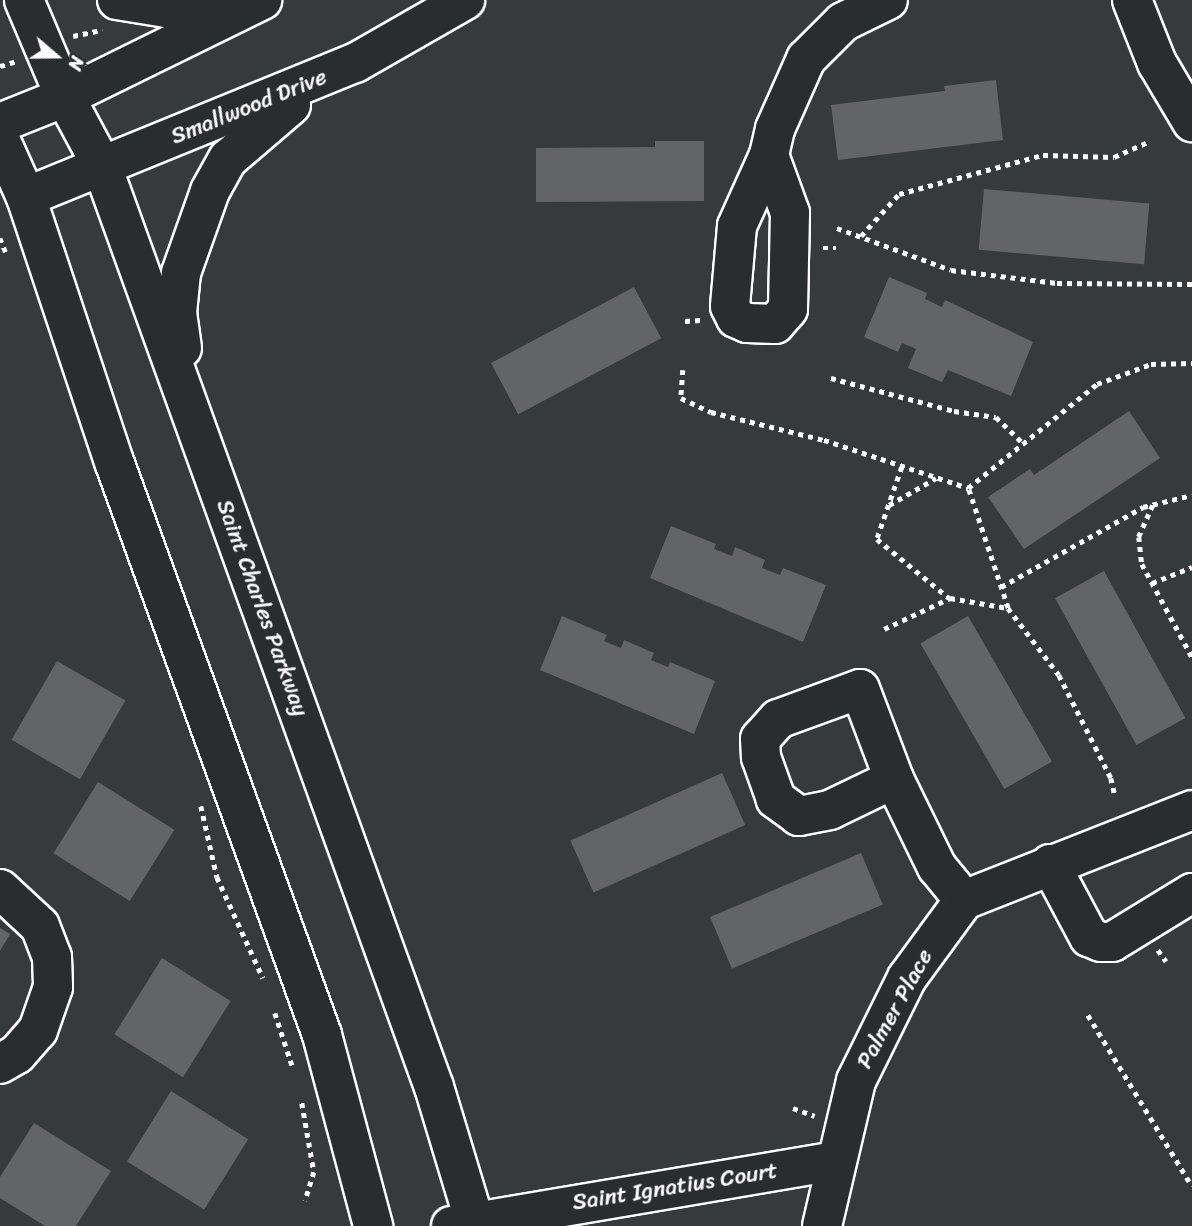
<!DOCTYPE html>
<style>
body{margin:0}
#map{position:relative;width:1192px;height:1226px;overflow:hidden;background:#373a3b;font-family:Sriracha,sans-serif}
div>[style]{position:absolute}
.building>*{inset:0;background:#636465;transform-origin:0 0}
.path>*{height:4.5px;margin-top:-2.25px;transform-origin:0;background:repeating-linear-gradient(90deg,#fff 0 5px,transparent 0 10px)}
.roads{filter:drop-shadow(2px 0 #fff) drop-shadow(-2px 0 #fff) drop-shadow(0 2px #fff) drop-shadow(0 -2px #fff)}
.minor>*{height:38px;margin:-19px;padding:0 19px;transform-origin:19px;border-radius:19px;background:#2a2d2e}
.major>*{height:38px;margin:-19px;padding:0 19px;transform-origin:19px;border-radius:19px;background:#2a2d2e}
span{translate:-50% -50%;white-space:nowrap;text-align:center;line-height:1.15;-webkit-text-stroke:6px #2a2d2e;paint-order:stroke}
.street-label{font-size:23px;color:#fff}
.north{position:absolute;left:21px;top:21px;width:70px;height:70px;-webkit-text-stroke:5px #2a2d2e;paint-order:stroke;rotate:110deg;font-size:19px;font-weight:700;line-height:28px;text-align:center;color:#fff}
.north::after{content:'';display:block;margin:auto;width:24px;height:32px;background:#fff;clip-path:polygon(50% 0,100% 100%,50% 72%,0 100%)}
</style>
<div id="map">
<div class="building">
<div style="clip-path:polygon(996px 80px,1003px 140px,838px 160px,831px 105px,945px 91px,944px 86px)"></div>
<div style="clip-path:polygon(655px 141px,704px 141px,704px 201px,536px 202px,536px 148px,655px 147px)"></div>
<div style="left:984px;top:189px;width:166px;height:61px;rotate:5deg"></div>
<div style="clip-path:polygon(889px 277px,927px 293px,925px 299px,942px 307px,945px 300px,1033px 342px,1011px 396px,948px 370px,942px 382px,908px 368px,916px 349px,902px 343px,898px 352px,864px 337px)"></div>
<div style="left:634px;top:287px;width:58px;height:162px;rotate:62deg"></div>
<div style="clip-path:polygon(1129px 411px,1160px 458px,1024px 549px,988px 497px,1030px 469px,1034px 475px)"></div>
<div style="clip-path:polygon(671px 526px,716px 544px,714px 549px,732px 556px,735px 547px,765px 560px,762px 568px,780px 575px,783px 568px,826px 585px,803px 642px,650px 578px)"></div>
<div style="left:1104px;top:571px;width:168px;height:56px;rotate:61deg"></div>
<div style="clip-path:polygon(562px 616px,607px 635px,604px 641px,621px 648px,624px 640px,654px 653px,651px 660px,668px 667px,670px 662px,715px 681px,694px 734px,540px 670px)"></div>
<div style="left:968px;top:616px;width:168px;height:55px;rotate:60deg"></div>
<div style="left:57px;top:661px;width:79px;height:91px;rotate:30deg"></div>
<div style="left:722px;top:773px;width:57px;height:166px;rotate:66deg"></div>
<div style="left:98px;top:782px;width:90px;height:84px;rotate:32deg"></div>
<div style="left:861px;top:853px;width:56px;height:164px;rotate:67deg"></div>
<div style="clip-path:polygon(0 928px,10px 934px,0 951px)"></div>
<div style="left:162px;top:958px;width:81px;height:90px;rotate:32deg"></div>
<div style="left:171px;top:1091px;width:91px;height:83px;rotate:32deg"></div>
<div style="clip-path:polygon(34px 1123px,111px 1171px,76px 1226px,45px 1226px,0 1198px,0 1177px)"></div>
</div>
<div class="path">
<div style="left:73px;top:36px;width:30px;rotate:-12deg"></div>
<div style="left:0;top:66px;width:17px;rotate:-17deg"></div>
<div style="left:837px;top:228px;width:121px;rotate:20.2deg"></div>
<div style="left:951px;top:270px;width:107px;rotate:7deg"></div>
<div style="left:1057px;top:283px;width:135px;rotate:0.4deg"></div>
<div style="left:861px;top:236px;width:57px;rotate:-47.9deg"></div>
<div style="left:899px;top:194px;width:149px;rotate:-15.2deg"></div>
<div style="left:1043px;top:155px;width:71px;rotate:1.6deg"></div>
<div style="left:1114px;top:157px;width:35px;rotate:-24deg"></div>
<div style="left:0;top:238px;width:16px;rotate:68deg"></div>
<div style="left:823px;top:248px;width:13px"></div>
<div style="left:685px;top:321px;width:16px;rotate:-4deg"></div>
<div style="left:683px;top:370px;width:28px;rotate:94deg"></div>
<div style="left:681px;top:398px;width:33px;rotate:25deg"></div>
<div style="left:711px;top:412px;width:116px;rotate:13.9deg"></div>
<div style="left:824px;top:440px;width:152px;rotate:18.4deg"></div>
<div style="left:831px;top:378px;width:127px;rotate:15deg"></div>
<div style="left:954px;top:411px;width:42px;rotate:8.1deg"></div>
<div style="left:996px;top:417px;width:39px;rotate:44deg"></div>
<div style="left:902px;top:467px;width:76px;rotate:109.1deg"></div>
<div style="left:877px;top:539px;width:93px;rotate:39.3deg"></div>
<div style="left:889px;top:505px;width:54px;rotate:-29.9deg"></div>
<div style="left:1153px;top:505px;width:35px;rotate:114deg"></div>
<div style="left:1139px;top:537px;width:27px;rotate:84deg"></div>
<div style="left:1142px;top:564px;width:106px;rotate:61.7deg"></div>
<div style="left:1152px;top:583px;width:43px;rotate:-21.8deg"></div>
<div style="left:1001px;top:587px;width:163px;rotate:-29.4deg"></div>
<div style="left:1143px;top:507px;width:50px;rotate:-13.8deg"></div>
<div style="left:1008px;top:608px;width:84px;rotate:52.7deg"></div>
<div style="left:1059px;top:675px;width:115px;rotate:63.2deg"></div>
<div style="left:1111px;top:778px;width:18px;rotate:77deg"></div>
<div style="left:884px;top:629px;width:73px;rotate:-25.2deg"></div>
<div style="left:950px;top:598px;width:59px;rotate:9.8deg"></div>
<div style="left:1008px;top:608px;width:126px;rotate:-108.4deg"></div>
<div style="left:968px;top:488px;width:166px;rotate:-38.9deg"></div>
<div style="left:1097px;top:384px;width:58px;rotate:-20.3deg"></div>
<div style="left:1151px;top:364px;width:41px;rotate:-1.4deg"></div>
<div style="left:201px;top:806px;width:73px;rotate:77.3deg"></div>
<div style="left:217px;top:877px;width:111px;rotate:65.5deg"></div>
<div style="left:1158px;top:950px;width:14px;rotate:54deg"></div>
<div style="left:275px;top:1013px;width:58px;rotate:71.9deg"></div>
<div style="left:1088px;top:1015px;width:200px;rotate:58.7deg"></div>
<div style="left:302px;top:1103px;width:70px;rotate:80.1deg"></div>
<div style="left:314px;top:1172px;width:30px;rotate:107deg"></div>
<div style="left:793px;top:1108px;width:23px;rotate:20deg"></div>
</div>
<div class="roads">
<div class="minor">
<div style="left:1132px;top:0;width:68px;rotate:68.4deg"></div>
<div style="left:1157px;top:63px;width:69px;rotate:59.3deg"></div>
<div style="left:769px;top:155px;width:62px;rotate:70.1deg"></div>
<div style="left:790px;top:213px;width:96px;rotate:91.2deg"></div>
<div style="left:788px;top:309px;width:20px;rotate:131deg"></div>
<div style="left:775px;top:324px;width:28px;rotate:-178deg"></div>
<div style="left:747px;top:323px;width:12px;rotate:-156deg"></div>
<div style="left:736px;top:318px;width:13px;rotate:-117deg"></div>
<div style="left:730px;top:306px;width:80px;rotate:-85deg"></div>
<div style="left:737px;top:226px;width:78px;rotate:-65.7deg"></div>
<div style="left:769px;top:155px;width:27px;rotate:-77deg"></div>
<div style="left:775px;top:129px;width:77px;rotate:-66.1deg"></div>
<div style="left:806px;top:59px;width:52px;rotate:-45deg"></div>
<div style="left:843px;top:22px;width:50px;rotate:-26.1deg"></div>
<div style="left:894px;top:779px;width:71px;rotate:154.2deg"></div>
<div style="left:830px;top:810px;width:32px;rotate:169deg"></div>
<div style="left:799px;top:816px;width:29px;rotate:-144deg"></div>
<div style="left:776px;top:799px;width:45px;rotate:-109.7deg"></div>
<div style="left:761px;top:757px;width:18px;rotate:-93deg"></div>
<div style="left:760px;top:739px;width:27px;rotate:-48deg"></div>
<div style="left:778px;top:719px;width:87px;rotate:-20.1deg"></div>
<div style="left:860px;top:689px;width:96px;rotate:69.3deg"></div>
<div style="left:894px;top:779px;width:98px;rotate:64deg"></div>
<div style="left:937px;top:867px;width:43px;rotate:50.7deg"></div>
<div style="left:1050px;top:864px;width:83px;rotate:61.9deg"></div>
<div style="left:1089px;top:937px;width:13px;rotate:23deg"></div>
<div style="left:1101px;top:942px;width:11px"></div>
<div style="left:1112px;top:942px;width:94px;rotate:-31.5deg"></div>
<div style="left:0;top:889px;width:54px;rotate:42.8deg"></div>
<div style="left:40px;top:926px;width:33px;rotate:69deg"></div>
<div style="left:52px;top:957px;width:30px;rotate:88deg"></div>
<div style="left:53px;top:987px;width:46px;rotate:109.2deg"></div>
<div style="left:38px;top:1030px;width:32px;rotate:131deg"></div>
<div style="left:17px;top:1054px;width:20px;rotate:150deg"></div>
<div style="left:451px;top:1226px;width:388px;rotate:-9.6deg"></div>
<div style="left:822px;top:1226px;width:149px;rotate:-76.8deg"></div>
<div style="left:856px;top:1081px;width:115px;rotate:-63.7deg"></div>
<div style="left:907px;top:978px;width:97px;rotate:-53.8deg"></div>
<div style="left:964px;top:900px;width:245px;rotate:-21.5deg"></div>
</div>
<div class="major">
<div style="left:24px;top:0;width:105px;rotate:67.1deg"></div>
<div style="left:65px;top:97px;width:78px;rotate:61.8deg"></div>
<div style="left:102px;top:166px;width:979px;rotate:70.18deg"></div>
<div style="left:434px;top:1087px;width:145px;rotate:73.2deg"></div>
<div style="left:117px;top:0;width:50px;rotate:9.3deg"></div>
<div style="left:166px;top:8px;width:39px"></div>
<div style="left:205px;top:8px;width:30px;rotate:-14deg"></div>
<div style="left:0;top:123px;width:70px;rotate:-21.8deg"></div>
<div style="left:65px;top:97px;width:220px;rotate:-26.2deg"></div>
<div style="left:0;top:139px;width:64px;rotate:65.9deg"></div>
<div style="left:26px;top:197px;width:281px;rotate:71.6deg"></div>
<div style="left:115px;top:464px;width:607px;rotate:70.07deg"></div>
<div style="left:322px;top:1035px;width:198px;rotate:75deg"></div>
<div style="left:26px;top:197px;width:355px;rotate:-22.2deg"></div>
<div style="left:355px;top:63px;width:127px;rotate:-29.8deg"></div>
<div style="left:182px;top:348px;width:35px;rotate:-98deg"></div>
<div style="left:177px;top:313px;width:40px;rotate:-84.3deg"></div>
<div style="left:181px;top:273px;width:87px;rotate:-70.5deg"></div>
<div style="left:210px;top:191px;width:37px;rotate:-61deg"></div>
<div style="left:228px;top:159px;width:83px;rotate:-40.6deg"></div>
</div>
</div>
<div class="street-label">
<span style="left:249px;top:107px;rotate:-22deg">Smallwood Drive</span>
<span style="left:262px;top:608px;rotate:70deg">Saint Charles Parkway</span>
<span style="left:895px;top:1009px;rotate:-61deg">Palmer Place</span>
<span style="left:675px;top:1187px;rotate:-9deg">Saint Ignatius Court</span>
</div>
<div class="north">N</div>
</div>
